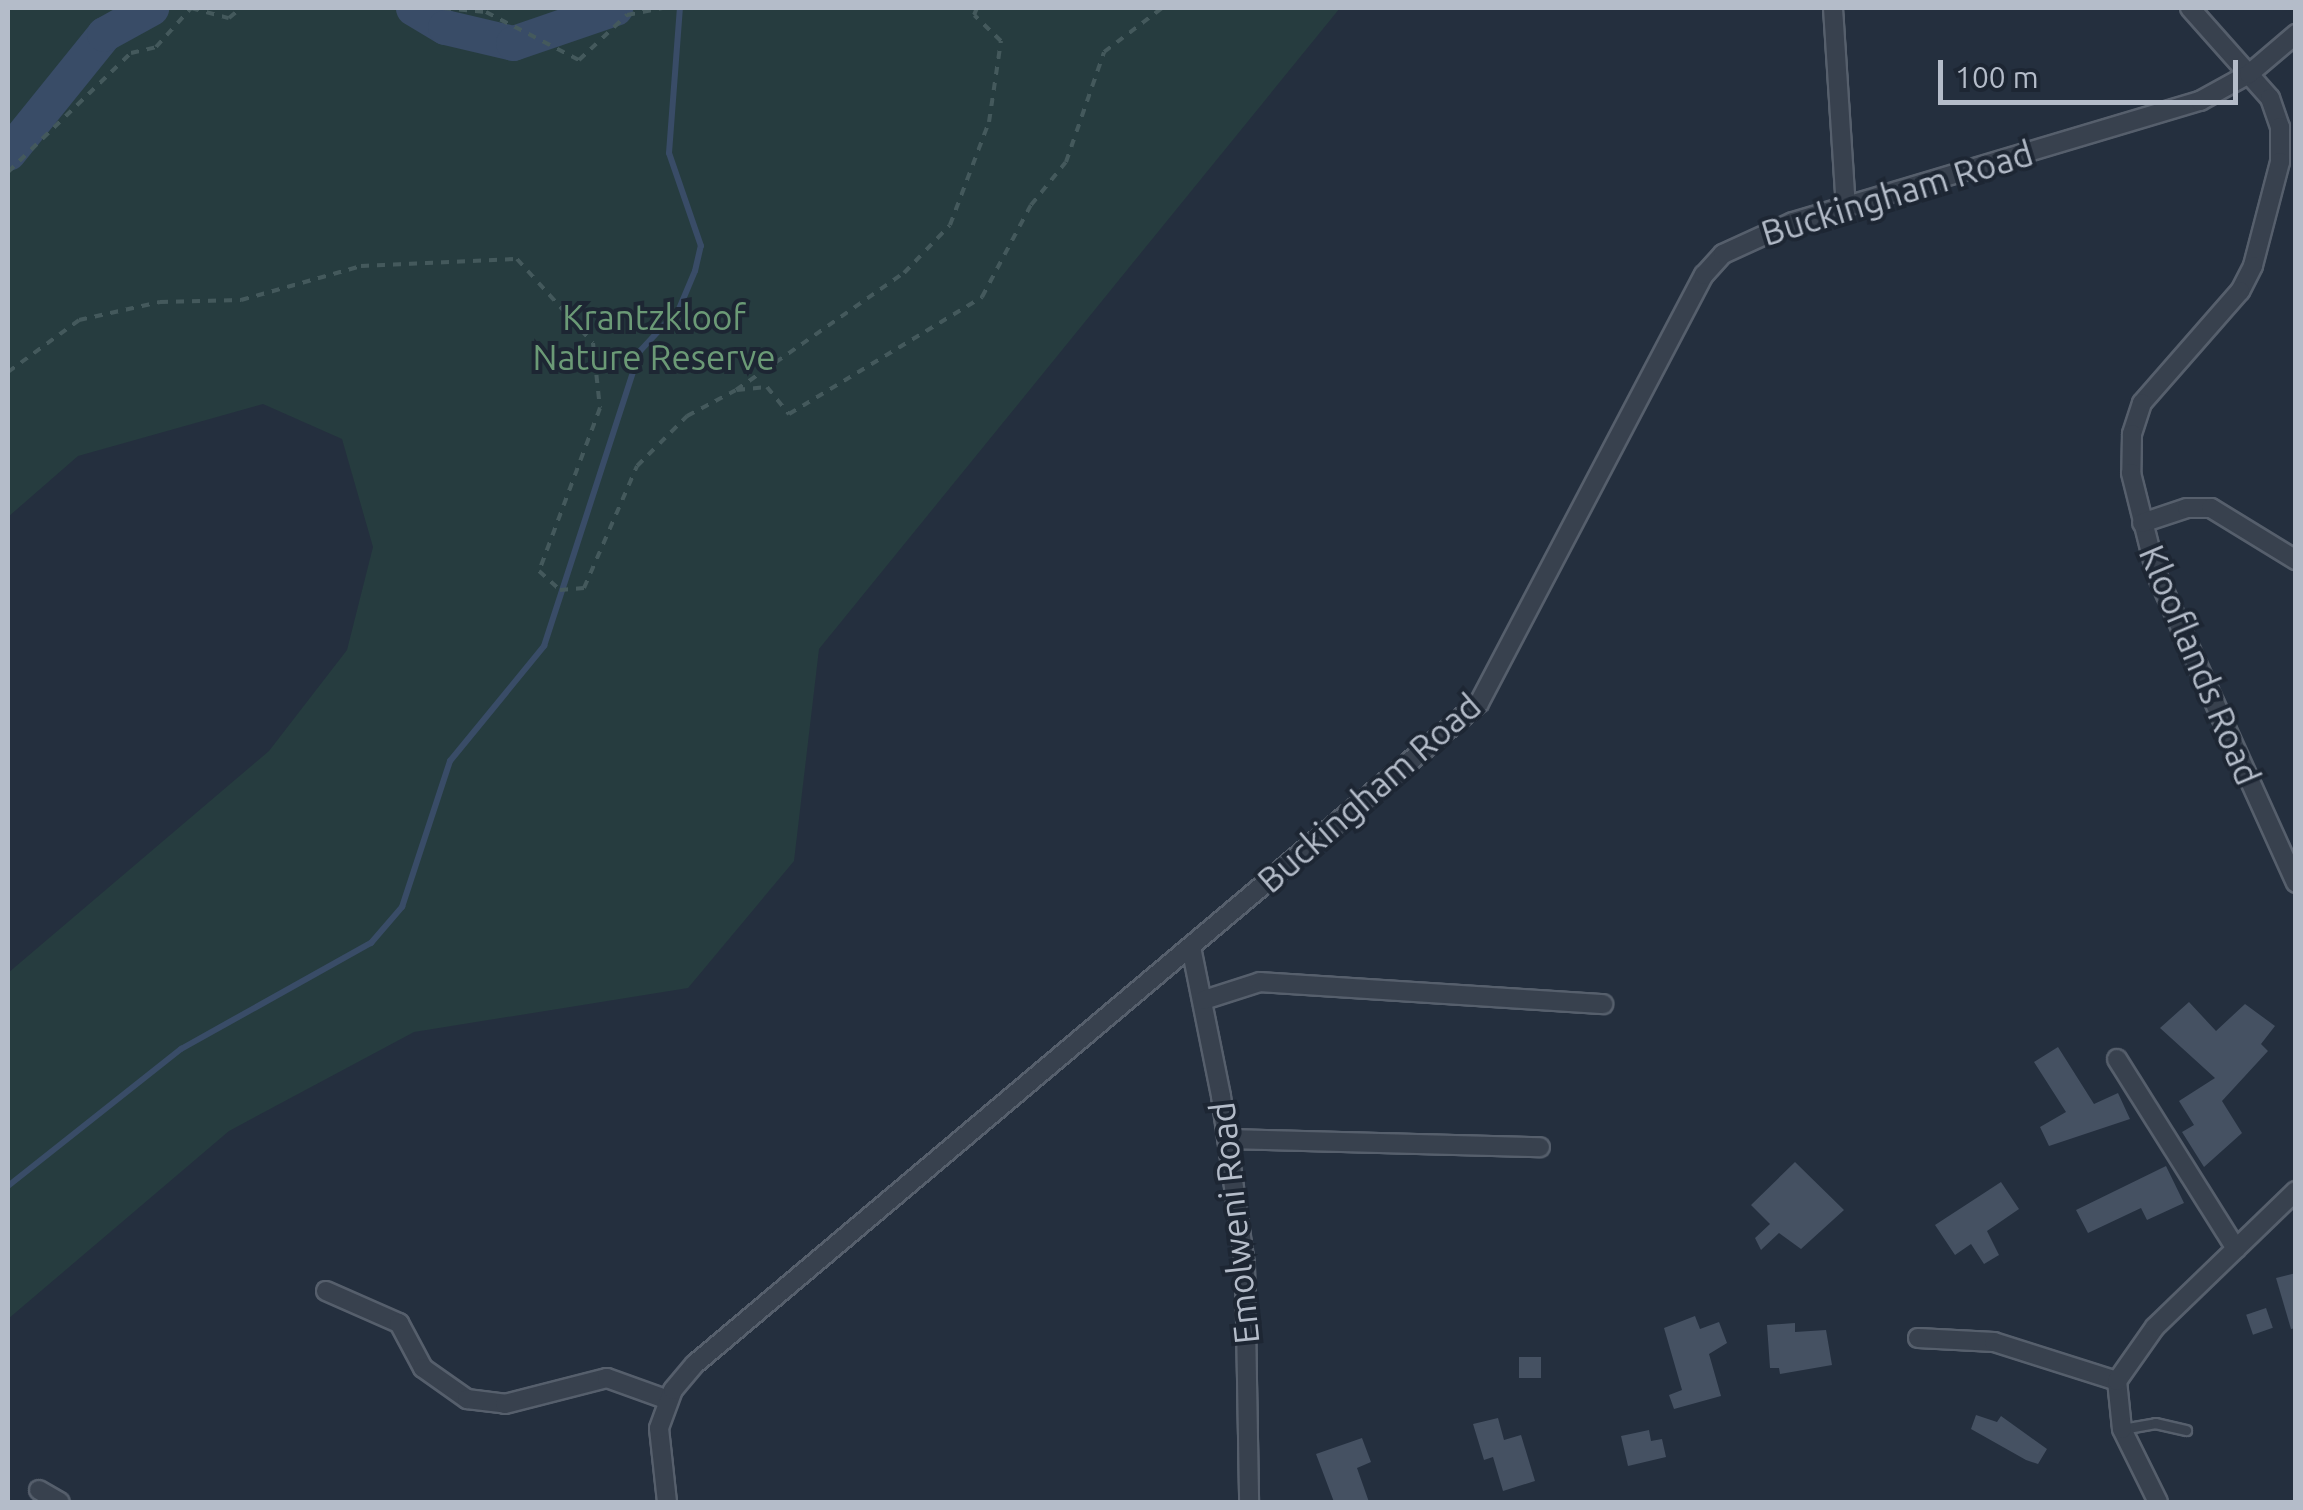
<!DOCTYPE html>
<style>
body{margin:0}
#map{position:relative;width:2303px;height:1510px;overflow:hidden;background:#242f3e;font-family:Ubuntu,sans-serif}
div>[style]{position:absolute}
.green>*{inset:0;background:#263c3f}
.stream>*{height:6px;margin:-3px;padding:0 3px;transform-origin:3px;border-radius:3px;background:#394c67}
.river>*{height:35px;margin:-17.5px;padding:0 17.5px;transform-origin:17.5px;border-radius:17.5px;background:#394c67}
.building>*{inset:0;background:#455162;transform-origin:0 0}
.path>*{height:4px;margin-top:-2px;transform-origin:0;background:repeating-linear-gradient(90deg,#44595c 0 8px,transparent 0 16px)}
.roads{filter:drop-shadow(2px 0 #565f6c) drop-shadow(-2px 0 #565f6c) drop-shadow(0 2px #565f6c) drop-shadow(0 -2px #565f6c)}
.service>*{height:9px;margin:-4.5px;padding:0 4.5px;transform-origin:4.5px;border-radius:4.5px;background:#38414e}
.minor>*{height:18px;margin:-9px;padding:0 9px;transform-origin:9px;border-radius:9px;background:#38414e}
span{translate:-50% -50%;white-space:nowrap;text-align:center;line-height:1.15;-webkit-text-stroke:8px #1d2633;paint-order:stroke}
.street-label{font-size:35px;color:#b4bcc9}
.park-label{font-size:35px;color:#6b9a76}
.frame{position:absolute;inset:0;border:10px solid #b4bcc9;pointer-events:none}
.scale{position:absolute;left:1938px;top:60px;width:300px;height:45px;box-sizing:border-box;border:5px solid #b4bcc9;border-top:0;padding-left:12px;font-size:30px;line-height:35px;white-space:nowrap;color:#b4bcc9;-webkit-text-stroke:8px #1d2633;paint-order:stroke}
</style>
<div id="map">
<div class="green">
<div style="clip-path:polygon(8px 8px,1340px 8px,819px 649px,794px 861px,688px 988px,414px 1032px,229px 1131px,8px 1319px,8px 973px,269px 751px,347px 650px,373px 547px,342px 439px,263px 404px,78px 456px,8px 517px)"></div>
</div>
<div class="stream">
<div style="left:8px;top:1186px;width:221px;rotate:-38.4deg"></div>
<div style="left:181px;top:1049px;width:218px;rotate:-29.2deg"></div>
<div style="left:371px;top:943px;width:48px;rotate:-49.3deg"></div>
<div style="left:402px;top:907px;width:154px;rotate:-71.8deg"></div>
<div style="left:450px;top:761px;width:149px;rotate:-50.7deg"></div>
<div style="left:544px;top:646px;width:310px;rotate:-72deg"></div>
<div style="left:640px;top:351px;width:57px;rotate:-47.1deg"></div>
<div style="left:679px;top:309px;width:41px;rotate:-67.2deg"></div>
<div style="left:695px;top:271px;width:26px;rotate:-77deg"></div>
<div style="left:701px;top:246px;width:98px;rotate:-109deg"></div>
<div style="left:669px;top:153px;width:145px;rotate:-85.7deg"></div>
</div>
<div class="river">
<div style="left:413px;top:8px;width:37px;rotate:31deg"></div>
<div style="left:445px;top:27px;width:70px;rotate:13.2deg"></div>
<div style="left:513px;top:43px;width:108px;rotate:-18.9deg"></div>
<div style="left:8px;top:153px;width:153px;rotate:-51.1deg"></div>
<div style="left:104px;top:34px;width:54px;rotate:-29deg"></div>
</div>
<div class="building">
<div style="clip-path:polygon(2189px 1002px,2216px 1031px,2245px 1004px,2275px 1026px,2261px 1044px,2268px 1051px,2222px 1101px,2242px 1133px,2204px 1167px,2182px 1132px,2194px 1125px,2179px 1101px,2215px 1078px,2160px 1028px)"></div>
<div style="clip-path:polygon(2058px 1047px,2094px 1104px,2118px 1093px,2130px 1119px,2049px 1146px,2040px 1127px,2066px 1112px,2034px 1062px)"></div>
<div style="clip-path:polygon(1795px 1162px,1844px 1210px,1801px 1249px,1779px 1233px,1761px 1250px,1755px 1238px,1770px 1224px,1751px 1205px)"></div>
<div style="clip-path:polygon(2166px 1166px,2184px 1203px,2147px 1220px,2141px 1208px,2088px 1233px,2076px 1210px)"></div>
<div style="clip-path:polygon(2001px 1182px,2019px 1209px,1987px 1231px,1999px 1255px,1984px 1264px,1971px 1244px,1955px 1255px,1935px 1225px)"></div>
<div style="clip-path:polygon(2296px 1273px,2296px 1328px,2291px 1329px,2276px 1278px)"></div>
<div style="left:2266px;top:1308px;width:21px;height:21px;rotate:71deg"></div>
<div style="clip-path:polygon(1695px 1316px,1700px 1329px,1719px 1322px,1727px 1343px,1709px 1354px,1721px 1396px,1674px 1409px,1669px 1395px,1682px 1390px,1664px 1328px)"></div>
<div style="clip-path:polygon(1795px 1323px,1795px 1332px,1826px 1330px,1832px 1365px,1780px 1374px,1779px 1368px,1770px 1368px,1767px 1325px)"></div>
<div style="left:1519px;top:1357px;width:22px;height:21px"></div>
<div style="clip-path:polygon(1976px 1415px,1997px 1422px,2001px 1416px,2047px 1449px,2038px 1464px,2026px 1460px,1971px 1429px)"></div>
<div style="clip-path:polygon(1498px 1418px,1504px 1440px,1521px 1435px,1535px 1481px,1503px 1491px,1493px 1457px,1484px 1460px,1473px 1424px)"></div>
<div style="clip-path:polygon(1649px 1430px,1651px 1441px,1662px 1439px,1666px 1457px,1628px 1466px,1621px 1436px)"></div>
<div style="clip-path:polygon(1362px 1438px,1371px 1462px,1357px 1468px,1369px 1502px,1334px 1502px,1316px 1454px)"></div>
</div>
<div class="path">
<div style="left:443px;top:8px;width:43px;rotate:5.3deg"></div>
<div style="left:486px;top:12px;width:105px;rotate:27.3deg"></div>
<div style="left:579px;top:60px;width:66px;rotate:-43.2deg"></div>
<div style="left:627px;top:15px;width:36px;rotate:-11deg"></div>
<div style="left:8px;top:172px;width:171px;rotate:-44.1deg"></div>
<div style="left:131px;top:53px;width:26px;rotate:-13deg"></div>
<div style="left:156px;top:47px;width:52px;rotate:-48.1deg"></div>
<div style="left:191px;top:8px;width:39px;rotate:15deg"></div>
<div style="left:229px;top:18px;width:16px;rotate:-40deg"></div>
<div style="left:8px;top:372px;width:88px;rotate:-36.2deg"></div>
<div style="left:79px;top:320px;width:83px;rotate:-12.5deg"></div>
<div style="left:160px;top:302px;width:81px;rotate:-1.4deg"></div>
<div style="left:241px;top:300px;width:125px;rotate:-15.8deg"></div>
<div style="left:361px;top:266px;width:156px;rotate:-2.6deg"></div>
<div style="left:517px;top:259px;width:113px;rotate:47.9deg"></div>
<div style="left:593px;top:343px;width:65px;rotate:83.9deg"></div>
<div style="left:600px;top:408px;width:174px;rotate:110.5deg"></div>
<div style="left:539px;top:571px;width:28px;rotate:42deg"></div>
<div style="left:560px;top:590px;width:24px;rotate:-5deg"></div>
<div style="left:584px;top:588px;width:133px;rotate:-66.5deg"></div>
<div style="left:637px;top:466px;width:71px;rotate:-45deg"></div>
<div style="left:687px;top:416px;width:55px;rotate:-28deg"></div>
<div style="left:736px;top:390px;width:205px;rotate:-34.9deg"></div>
<div style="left:904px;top:273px;width:66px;rotate:-46.2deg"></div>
<div style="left:950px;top:225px;width:110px;rotate:-69.3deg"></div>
<div style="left:989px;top:122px;width:82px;rotate:-81.6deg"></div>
<div style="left:1001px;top:41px;width:37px;rotate:-136deg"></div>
<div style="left:974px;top:15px;width:8px;rotate:-67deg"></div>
<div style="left:737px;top:390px;width:30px;rotate:-6deg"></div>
<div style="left:767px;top:387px;width:35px;rotate:51deg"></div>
<div style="left:789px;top:414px;width:226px;rotate:-31.2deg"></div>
<div style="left:982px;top:297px;width:104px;rotate:-62deg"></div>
<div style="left:1031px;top:205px;width:55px;rotate:-50.9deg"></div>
<div style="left:1066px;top:162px;width:116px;rotate:-70.9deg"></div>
<div style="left:1104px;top:52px;width:73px;rotate:-37.2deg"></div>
</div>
<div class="roads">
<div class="service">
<div style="left:2122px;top:1429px;width:34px;rotate:-10deg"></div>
<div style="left:2155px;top:1423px;width:32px;rotate:13deg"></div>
</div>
<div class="minor">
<div style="left:1833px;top:8px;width:199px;rotate:86.3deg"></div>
<div style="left:2190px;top:8px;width:120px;rotate:48.4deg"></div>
<div style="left:2270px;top:98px;width:31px;rotate:71deg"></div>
<div style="left:2280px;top:127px;width:35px;rotate:90deg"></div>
<div style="left:2280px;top:162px;width:107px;rotate:104.6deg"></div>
<div style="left:2253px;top:266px;width:28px;rotate:117deg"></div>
<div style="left:2240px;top:291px;width:149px;rotate:131.2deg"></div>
<div style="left:2142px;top:403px;width:33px;rotate:108deg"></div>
<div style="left:2132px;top:434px;width:39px;rotate:91deg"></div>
<div style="left:2131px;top:473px;width:103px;rotate:76deg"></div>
<div style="left:2156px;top:573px;width:340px;rotate:65.7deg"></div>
<div style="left:2142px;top:523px;width:47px;rotate:-18.4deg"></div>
<div style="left:2187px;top:508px;width:24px"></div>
<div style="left:2211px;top:508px;width:100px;rotate:31.5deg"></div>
<div style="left:1191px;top:947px;width:152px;rotate:78.6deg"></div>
<div style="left:1221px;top:1096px;width:171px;rotate:81.9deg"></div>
<div style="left:1245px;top:1265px;width:237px;rotate:89deg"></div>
<div style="left:1204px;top:1000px;width:59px;rotate:-17.8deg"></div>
<div style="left:1260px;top:982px;width:344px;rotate:3.7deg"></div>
<div style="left:2117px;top:1059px;width:224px;rotate:57.9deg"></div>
<div style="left:1228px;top:1139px;width:312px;rotate:1.5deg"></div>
<div style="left:326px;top:1291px;width:80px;rotate:23.7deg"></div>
<div style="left:399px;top:1323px;width:51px;rotate:61.9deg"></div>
<div style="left:423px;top:1368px;width:54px;rotate:35.2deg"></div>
<div style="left:467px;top:1399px;width:38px;rotate:7deg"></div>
<div style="left:505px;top:1404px;width:105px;rotate:-14.3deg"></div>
<div style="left:607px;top:1378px;width:65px;rotate:19.8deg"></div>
<div style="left:1918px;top:1338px;width:76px;rotate:3deg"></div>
<div style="left:1994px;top:1342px;width:129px;rotate:17.6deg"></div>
<div style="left:39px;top:1490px;width:24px;rotate:30deg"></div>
<div style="left:667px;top:1502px;width:74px;rotate:-96.2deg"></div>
<div style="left:659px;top:1428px;width:40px;rotate:-69.8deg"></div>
<div style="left:673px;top:1390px;width:34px;rotate:-50deg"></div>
<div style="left:695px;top:1364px;width:1025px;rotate:-40.13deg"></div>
<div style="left:1479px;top:703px;width:484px;rotate:-62.3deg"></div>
<div style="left:1704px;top:275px;width:28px;rotate:-48deg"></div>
<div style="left:1723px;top:254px;width:77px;rotate:-24.6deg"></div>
<div style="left:1793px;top:222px;width:425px;rotate:-16.6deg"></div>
<div style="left:2200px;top:101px;width:56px;rotate:-28.9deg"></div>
<div style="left:2249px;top:74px;width:62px;rotate:-40.4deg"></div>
<div style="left:2158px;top:1502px;width:81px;rotate:-116.3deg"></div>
<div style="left:2122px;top:1429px;width:48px;rotate:-95.9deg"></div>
<div style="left:2117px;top:1381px;width:66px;rotate:-54.9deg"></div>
<div style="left:2155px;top:1327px;width:196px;rotate:-44deg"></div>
</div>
</div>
<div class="street-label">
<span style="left:1897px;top:193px;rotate:-17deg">Buckingham Road</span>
<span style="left:2200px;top:665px;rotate:67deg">Klooflands Road</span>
<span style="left:1369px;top:793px;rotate:-41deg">Buckingham Road</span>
<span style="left:1234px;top:1223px;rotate:-96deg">Emolweni Road</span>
</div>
<div class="park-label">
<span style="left:654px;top:337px">Krantzkloof<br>Nature Reserve</span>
</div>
<div class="frame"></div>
<div class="scale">100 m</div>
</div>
